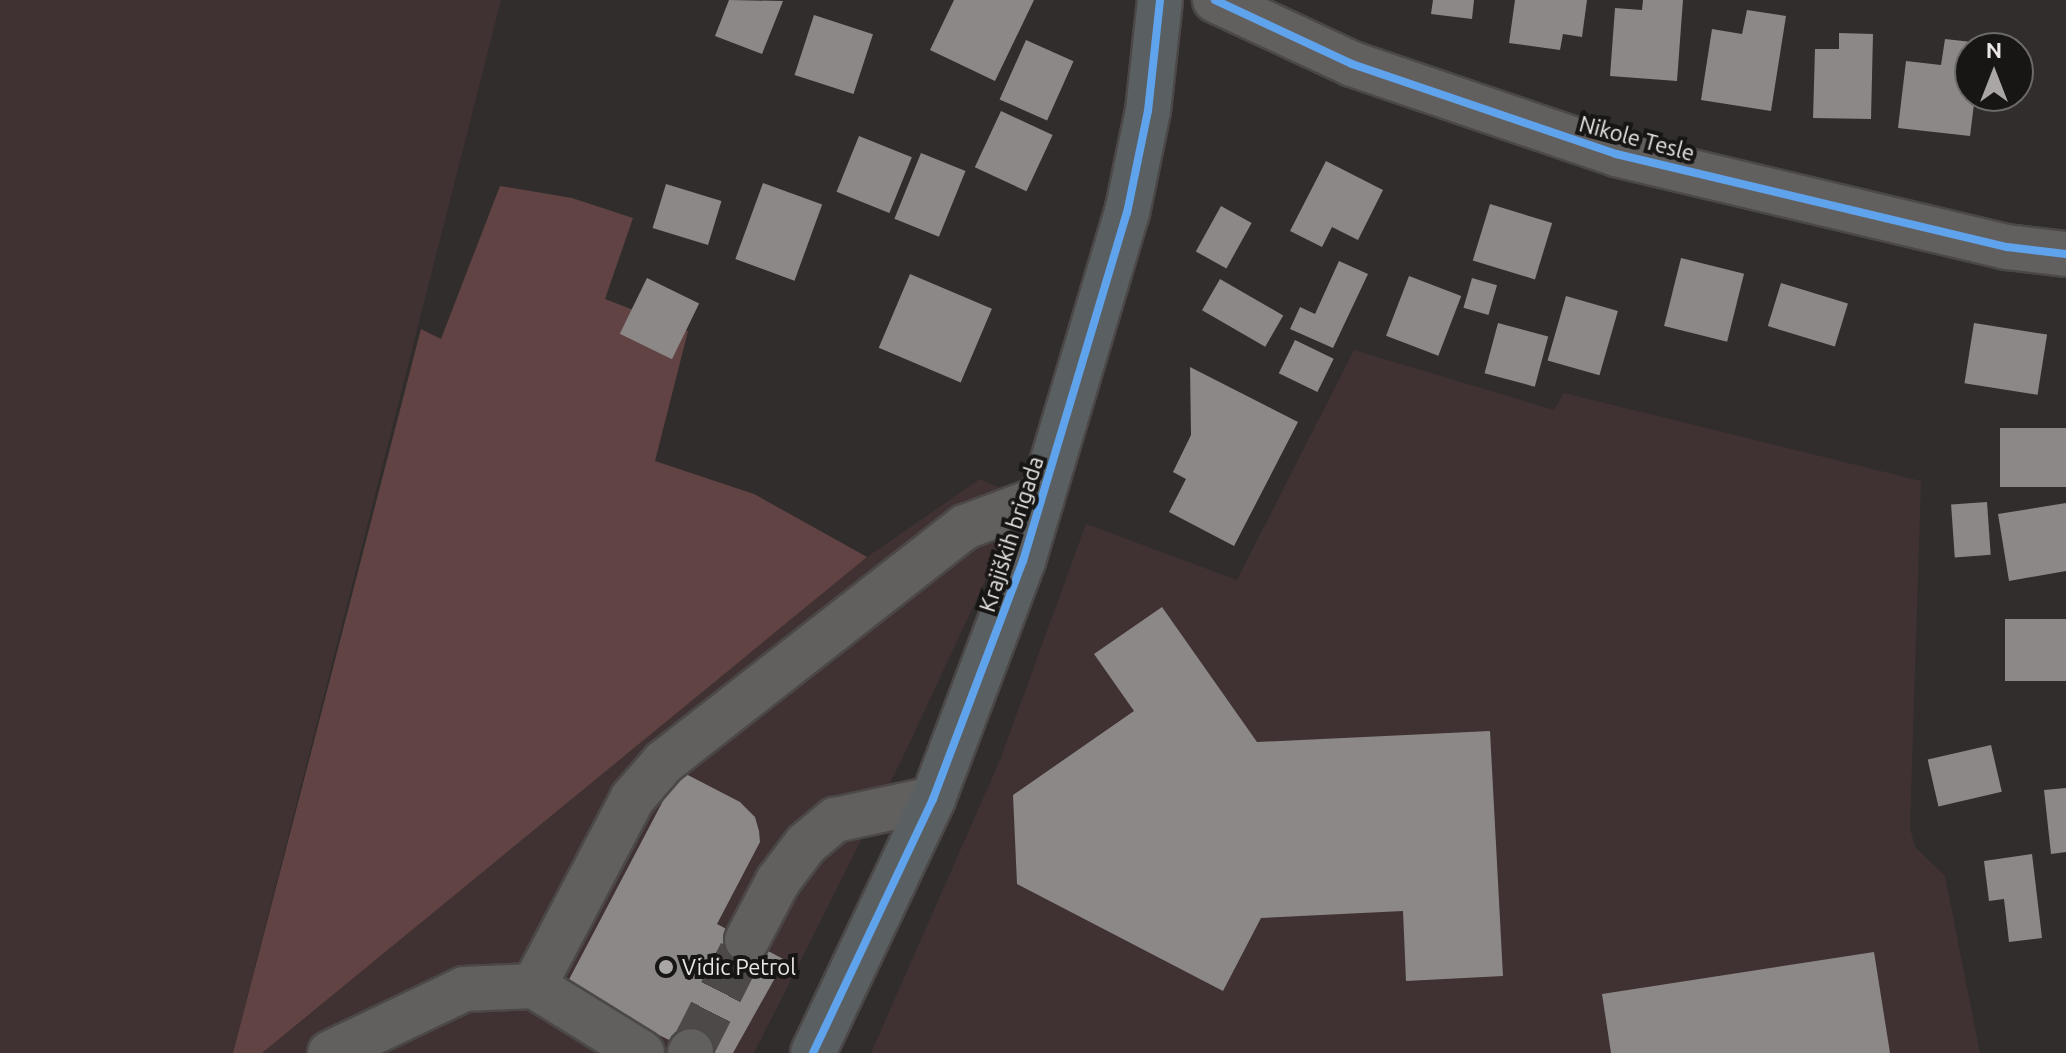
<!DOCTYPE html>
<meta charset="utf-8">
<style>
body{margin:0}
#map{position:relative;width:2066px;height:1053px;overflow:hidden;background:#312d2d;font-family:Ubuntu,sans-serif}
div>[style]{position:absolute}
.built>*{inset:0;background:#403232}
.green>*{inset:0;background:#624343}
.building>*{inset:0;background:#8c8888;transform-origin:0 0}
.minor-tunnel>*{height:44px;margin-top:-22px;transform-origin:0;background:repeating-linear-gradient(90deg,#4d4949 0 44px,transparent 0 66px)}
.roads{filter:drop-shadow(2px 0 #4c4848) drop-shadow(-2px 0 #4c4848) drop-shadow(0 2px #4c4848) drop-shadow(0 -2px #4c4848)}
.minor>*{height:44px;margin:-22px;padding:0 22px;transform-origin:22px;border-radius:22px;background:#625f5f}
.major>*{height:44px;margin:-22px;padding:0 22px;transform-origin:22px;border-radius:22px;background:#5a5f61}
.cycleway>*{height:8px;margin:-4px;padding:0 4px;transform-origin:4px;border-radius:4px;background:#60a3ed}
.dots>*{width:22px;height:22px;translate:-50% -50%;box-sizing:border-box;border:4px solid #181515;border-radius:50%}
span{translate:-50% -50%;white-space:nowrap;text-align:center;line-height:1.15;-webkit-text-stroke:8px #181515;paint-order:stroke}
.street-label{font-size:22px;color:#ece7e7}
.poi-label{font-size:22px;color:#ece7e7}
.left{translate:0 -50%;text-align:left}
.north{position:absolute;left:1954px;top:32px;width:80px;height:80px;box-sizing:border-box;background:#181515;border:2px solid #6d6969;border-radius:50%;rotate:0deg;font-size:22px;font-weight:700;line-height:32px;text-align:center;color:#ece7e7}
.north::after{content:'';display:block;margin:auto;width:28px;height:36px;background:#aba6a6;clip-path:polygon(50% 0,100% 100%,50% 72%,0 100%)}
</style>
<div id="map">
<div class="built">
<div style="clip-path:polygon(0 0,501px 0,233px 1053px,0 1053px)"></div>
<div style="clip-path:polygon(1354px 350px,1554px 410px,1564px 393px,1921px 481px,1910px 828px,1915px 847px,1945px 876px,1980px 1053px,871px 1053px,1000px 760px,1086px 524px,1237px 580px)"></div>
<div style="clip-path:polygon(980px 479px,1024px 498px,902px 759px,754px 1053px,262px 1053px,867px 557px)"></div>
</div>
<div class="green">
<div style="clip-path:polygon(500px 186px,572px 198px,633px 218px,605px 299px,688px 331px,655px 461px,754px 494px,867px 557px,262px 1053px,233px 1053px,421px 329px,441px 339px)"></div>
</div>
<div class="building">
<div style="clip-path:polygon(729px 0,783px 1px,762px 54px,715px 36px)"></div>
<div style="clip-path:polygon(954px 0,1034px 0,995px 81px,930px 50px)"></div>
<div style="clip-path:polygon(1433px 0,1474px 0,1472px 19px,1431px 14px)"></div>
<div style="clip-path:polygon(1515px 0,1587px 0,1582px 37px,1563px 34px,1560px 50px,1509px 43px)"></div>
<div style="clip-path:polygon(1643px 0,1683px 0,1677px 81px,1610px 76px,1615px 8px,1642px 10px)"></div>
<div style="clip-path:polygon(1747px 10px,1786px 16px,1771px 111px,1701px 100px,1712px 29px,1742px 34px)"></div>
<div style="left:814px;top:15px;width:62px;height:63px;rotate:18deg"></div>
<div style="clip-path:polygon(1839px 33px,1873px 34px,1871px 119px,1813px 118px,1815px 49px,1839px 49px)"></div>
<div style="clip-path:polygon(1945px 39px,1981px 43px,1980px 48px,1970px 48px,1970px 96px,1975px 96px,1970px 136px,1898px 128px,1906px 61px,1941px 65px)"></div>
<div style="left:1026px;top:40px;width:52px;height:65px;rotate:24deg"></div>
<div style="left:1001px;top:111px;width:57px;height:62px;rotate:25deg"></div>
<div style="left:859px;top:136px;width:57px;height:60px;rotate:22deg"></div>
<div style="left:921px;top:153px;width:48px;height:71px;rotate:22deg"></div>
<div style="clip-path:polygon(1326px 161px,1383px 190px,1358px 240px,1332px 227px,1322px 247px,1290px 231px)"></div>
<div style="left:763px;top:183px;width:63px;height:81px;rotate:20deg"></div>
<div style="left:666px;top:184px;width:58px;height:46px;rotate:17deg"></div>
<div style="left:1490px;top:204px;width:65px;height:59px;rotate:17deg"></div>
<div style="left:1221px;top:206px;width:35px;height:52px;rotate:29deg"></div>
<div style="left:1681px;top:258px;width:65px;height:70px;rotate:14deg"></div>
<div style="clip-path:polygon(1339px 261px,1368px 274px,1333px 348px,1290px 329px,1300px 307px,1315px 314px)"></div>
<div style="left:910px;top:274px;width:89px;height:80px;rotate:23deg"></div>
<div style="left:1409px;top:276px;width:56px;height:64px;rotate:21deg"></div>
<div style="left:647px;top:278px;width:58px;height:62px;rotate:26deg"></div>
<div style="left:1472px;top:278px;width:26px;height:31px;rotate:16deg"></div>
<div style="left:1220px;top:279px;width:73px;height:36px;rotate:30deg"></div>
<div style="left:1781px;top:283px;width:70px;height:45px;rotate:17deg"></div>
<div style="left:1566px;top:296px;width:54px;height:67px;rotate:16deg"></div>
<div style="left:1498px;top:323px;width:52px;height:52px;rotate:15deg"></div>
<div style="left:1974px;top:323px;width:74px;height:61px;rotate:9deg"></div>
<div style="left:1295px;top:340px;width:43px;height:37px;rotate:26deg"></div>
<div style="clip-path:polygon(1190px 367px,1298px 422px,1234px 546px,1169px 512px,1186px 479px,1173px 472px,1191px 435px)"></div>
<div style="left:2066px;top:428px;width:59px;height:66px;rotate:90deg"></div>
<div style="left:1987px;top:502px;width:53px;height:36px;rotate:86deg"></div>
<div style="clip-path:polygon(2066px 503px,2066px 571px,2009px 581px,1998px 514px)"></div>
<div style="clip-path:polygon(1162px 607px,1257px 742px,1490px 731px,1503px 976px,1406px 981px,1403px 911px,1261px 918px,1223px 991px,1017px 884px,1013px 795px,1134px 711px,1094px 654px)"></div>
<div style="left:2066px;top:619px;width:62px;height:61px;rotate:90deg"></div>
<div style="left:1991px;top:745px;width:48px;height:65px;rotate:77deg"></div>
<div style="clip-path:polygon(684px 773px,740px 802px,755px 817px,759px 831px,760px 842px,717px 924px,785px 960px,733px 1053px,696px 1053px,564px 989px,674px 780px)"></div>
<div style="clip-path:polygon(2066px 788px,2066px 852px,2051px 854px,2044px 790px)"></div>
<div style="clip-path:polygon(2032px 854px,2042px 938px,2009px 942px,2004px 899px,1989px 901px,1984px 861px)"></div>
<div style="clip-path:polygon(1874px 952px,1890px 1053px,1611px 1053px,1602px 994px)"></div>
</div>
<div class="minor-tunnel">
<div style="left:691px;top:1051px;width:124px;rotate:-63.2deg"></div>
</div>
<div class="roads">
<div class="minor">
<div style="left:1215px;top:0;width:151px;rotate:25deg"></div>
<div style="left:1352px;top:64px;width:279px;rotate:18.8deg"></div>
<div style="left:1616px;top:154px;width:402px;rotate:13.4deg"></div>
<div style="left:2007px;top:247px;width:59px;rotate:6.8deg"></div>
<div style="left:747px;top:940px;width:67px;rotate:-62.3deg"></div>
<div style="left:778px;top:881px;width:46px;rotate:-52.9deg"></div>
<div style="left:806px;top:844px;width:38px;rotate:-40deg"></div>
<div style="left:835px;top:820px;width:100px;rotate:-12.1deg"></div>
<div style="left:330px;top:1053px;width:148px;rotate:-25.5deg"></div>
<div style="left:464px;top:989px;width:70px;rotate:-2.5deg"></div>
<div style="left:642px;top:1053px;width:127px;rotate:-148.2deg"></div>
<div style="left:534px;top:986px;width:211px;rotate:-62.3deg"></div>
<div style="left:632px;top:799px;width:49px;rotate:-49.1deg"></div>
<div style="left:664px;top:762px;width:382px;rotate:-38deg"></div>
<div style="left:965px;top:527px;width:82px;rotate:-20.6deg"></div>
<div style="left:690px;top:1053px;width:2px;rotate:-63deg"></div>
</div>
<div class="major">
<div style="left:813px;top:1053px;width:281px;rotate:-64.7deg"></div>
<div style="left:933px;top:799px;width:254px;rotate:-69.3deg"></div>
<div style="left:1023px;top:561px;width:363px;rotate:-73.4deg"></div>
<div style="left:1127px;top:213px;width:104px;rotate:-78.4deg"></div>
<div style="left:1148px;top:111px;width:112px;rotate:-83.8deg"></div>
</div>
</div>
<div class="cycleway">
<div style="left:1215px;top:0;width:151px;rotate:25deg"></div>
<div style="left:1352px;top:64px;width:279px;rotate:18.8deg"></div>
<div style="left:1616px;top:154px;width:402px;rotate:13.4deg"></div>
<div style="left:2007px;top:247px;width:59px;rotate:6.8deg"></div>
<div style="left:813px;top:1053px;width:281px;rotate:-64.7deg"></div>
<div style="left:933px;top:799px;width:254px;rotate:-69.3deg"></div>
<div style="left:1023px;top:561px;width:363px;rotate:-73.4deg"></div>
<div style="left:1127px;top:213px;width:104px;rotate:-78.4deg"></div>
<div style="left:1148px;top:111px;width:112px;rotate:-83.8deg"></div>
</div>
<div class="dots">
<div style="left:666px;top:967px;background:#aba6a6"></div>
</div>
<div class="street-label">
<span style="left:1637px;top:138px;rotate:15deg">Nikole Tesle</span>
<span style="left:1011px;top:534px;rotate:-72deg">Krajiških brigada</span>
</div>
<div class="poi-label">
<span class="left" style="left:682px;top:967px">Vidic Petrol</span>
</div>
<div class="north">N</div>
</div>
